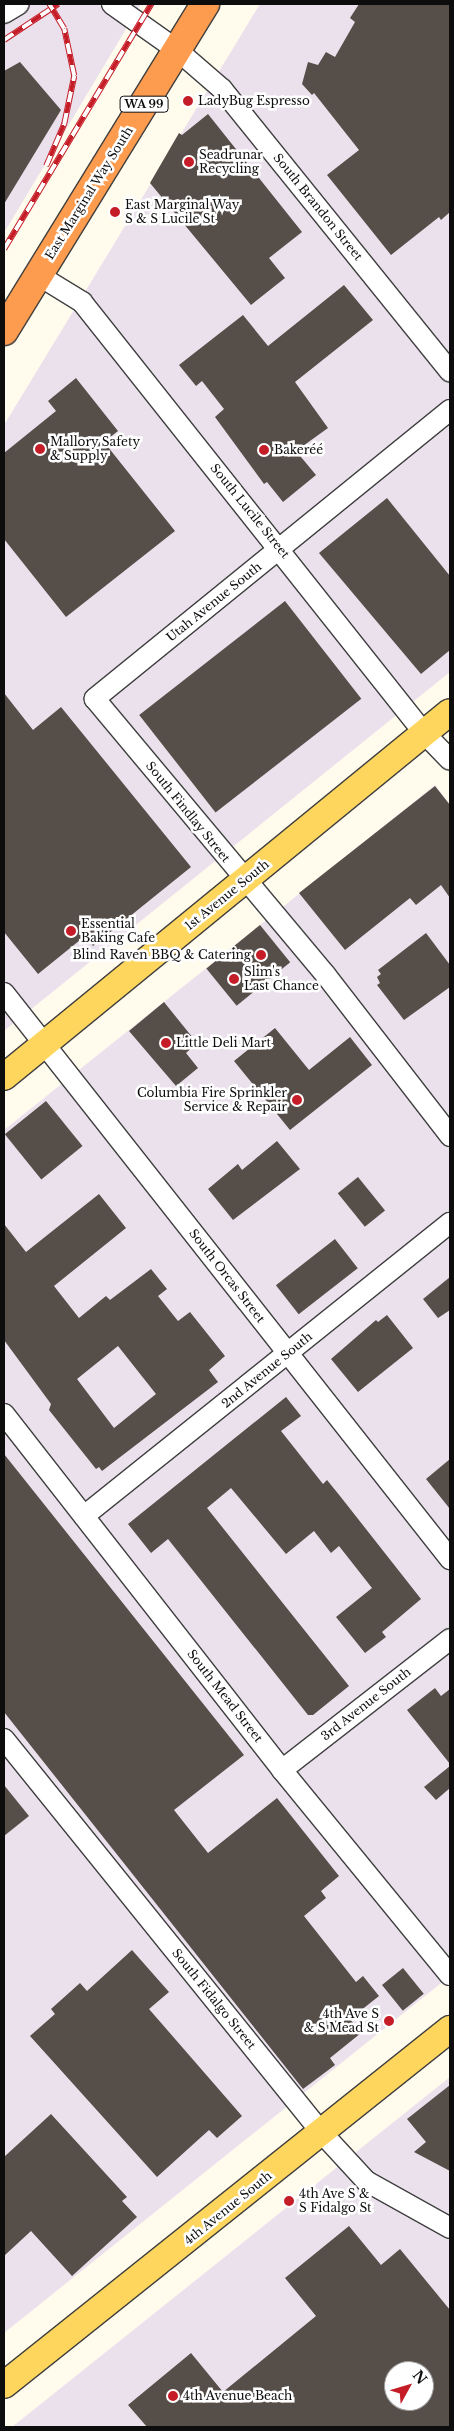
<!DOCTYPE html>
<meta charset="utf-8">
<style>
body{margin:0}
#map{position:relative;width:454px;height:2431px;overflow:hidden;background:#fffbed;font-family:"Libre Baskerville",serif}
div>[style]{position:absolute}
.industrial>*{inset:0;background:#ebe1ed}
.building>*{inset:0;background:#564e49;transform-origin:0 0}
.roads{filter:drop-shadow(1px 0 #404040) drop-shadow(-1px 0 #404040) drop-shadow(0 1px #404040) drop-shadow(0 -1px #404040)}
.minor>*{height:20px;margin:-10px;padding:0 10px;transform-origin:10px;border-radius:10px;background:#fff}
.major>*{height:26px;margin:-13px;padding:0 13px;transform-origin:13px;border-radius:13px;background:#ffd65d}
.highway>*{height:28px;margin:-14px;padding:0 14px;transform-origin:14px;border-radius:14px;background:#fd9b4e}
.rail>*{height:5.5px;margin-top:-2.75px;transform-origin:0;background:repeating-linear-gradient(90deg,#fff 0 11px,#c51d27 0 22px);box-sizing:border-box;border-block:1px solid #c51d27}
.dots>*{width:14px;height:14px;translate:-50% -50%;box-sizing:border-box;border:2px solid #fff;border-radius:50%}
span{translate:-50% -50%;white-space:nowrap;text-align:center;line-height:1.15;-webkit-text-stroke:5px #fff;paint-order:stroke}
.shield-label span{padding:1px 4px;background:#fff;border:1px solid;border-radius:4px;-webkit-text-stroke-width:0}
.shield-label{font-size:11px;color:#0d0d0d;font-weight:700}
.poi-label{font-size:12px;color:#0d0d0d}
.left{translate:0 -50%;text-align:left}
.right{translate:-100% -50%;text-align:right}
.street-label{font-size:12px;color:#0d0d0d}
.frame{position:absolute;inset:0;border:5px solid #0d0d0d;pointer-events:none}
.north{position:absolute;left:384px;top:2361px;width:50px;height:50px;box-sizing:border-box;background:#fff;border:1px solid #9e9e9e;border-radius:50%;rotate:51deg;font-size:14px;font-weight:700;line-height:20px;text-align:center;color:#0d0d0d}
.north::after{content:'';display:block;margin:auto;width:18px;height:22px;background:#c51d27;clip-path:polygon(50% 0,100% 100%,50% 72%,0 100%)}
</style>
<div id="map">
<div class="industrial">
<div style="clip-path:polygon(4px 4px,141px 4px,4px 233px)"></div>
<div style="clip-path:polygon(260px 4px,450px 4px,450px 672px,4px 1031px,4px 425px)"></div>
<div style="clip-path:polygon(435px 785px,450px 805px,450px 1976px,4px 2333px,4px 1130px)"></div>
<div style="clip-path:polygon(evenodd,450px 2077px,450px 2427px,12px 2427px,450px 2077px,394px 2371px,424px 2371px,424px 2401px,394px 2401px,394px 2371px)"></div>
</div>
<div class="building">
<div style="clip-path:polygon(359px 4px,450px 4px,450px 212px,441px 220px,439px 217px,391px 255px,327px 175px,359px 150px,314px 93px,312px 95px,302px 84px,308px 62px,318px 65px,326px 52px,335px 57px,355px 22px,350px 18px)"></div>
<div style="clip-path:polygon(20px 62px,61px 110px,4px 204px,4px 71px)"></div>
<div style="clip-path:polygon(208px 114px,302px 232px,269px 258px,285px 278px,251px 305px,150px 183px,179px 133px,182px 135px)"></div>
<div style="clip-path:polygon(344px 285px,373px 320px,295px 382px,328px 428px,296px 451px,316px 475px,283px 502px,267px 482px,264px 484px,215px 417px,224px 409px,202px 381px,196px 386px,179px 365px,243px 315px,268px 346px)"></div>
<div style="clip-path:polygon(76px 378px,118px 431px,104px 442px,175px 531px,66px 617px,4px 539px,4px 453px,56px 411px,48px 401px)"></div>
<div style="clip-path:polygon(387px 498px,450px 576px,450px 650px,421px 674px,319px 553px)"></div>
<div style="left:285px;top:601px;width:124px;height:185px;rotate:52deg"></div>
<div style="clip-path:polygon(4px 693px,33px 730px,61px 707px,191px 867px,93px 946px,85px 936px,38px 974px,4px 932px)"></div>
<div style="clip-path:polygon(435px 786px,450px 805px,450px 898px,441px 885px,416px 905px,410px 898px,345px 950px,299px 893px)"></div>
<div style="left:260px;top:925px;width:48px;height:69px;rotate:51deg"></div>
<div style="clip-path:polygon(426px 933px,450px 965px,450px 987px,404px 1020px,377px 985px,380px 983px,377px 977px,381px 974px,378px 970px)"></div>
<div style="clip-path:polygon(164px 1002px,197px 1043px,186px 1053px,198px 1068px,176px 1086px,129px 1031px)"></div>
<div style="clip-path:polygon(275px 1028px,309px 1070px,350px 1037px,372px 1065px,290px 1130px,234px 1061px)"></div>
<div style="left:46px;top:1101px;width:58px;height:53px;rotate:51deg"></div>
<div style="clip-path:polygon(277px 1141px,300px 1169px,233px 1220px,208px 1189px,238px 1164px,242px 1170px)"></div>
<div style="left:358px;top:1177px;width:43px;height:26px;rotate:51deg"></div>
<div style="clip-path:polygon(evenodd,99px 1194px,126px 1228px,54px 1286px,79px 1318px,106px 1296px,110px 1300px,151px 1269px,167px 1289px,158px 1296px,178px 1321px,190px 1312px,225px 1356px,209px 1370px,218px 1382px,102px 1471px,99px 1467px,96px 1469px,49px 1410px,51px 1404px,4px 1340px,4px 1224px,26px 1252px,99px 1194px,118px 1346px,156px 1394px,114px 1428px,77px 1379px,118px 1346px)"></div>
<div style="left:335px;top:1239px;width:37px;height:75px;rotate:52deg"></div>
<div style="clip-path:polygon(450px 1277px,450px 1310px,438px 1318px,423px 1299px)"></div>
<div style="clip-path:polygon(387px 1315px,413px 1348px,358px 1392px,331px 1359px,376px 1320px,378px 1322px)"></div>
<div style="clip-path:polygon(286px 1397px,301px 1416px,281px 1431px,323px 1484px,327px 1480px,340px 1496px,421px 1599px,382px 1632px,386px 1637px,365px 1653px,336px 1617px,372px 1588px,339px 1546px,331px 1553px,314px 1531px,286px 1554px,231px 1488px,207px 1508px,349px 1686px,313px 1715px,308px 1715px,168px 1539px,151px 1553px,128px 1524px)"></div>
<div style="clip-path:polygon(4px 1454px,244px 1755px,174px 1810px,208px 1853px,277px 1798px,339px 1876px,321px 1891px,326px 1898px,304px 1916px,356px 1982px,363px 1976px,379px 1996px,350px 2019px,361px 2033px,330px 2058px,335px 2065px,303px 2089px,4px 1712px)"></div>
<div style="clip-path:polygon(450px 1459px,450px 1509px,426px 1479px)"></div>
<div style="clip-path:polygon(435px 1688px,441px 1696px,450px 1689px,450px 1764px,407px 1710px)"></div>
<div style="clip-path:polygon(450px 1766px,450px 1788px,436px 1800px,424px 1787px)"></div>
<div style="clip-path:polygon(4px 1785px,29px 1816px,4px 1836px)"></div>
<div style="clip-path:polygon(132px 1950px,169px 1992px,149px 2009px,242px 2116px,217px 2138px,209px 2130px,157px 2177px,30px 2036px,55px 2014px,51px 2009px,80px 1983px,87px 1991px)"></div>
<div style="left:403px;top:1968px;width:33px;height:27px;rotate:51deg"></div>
<div style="clip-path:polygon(450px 2085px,450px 2171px,414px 2152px,426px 2142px,407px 2119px)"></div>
<div style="clip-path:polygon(51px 2114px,127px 2197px,122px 2201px,137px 2217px,72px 2276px,31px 2231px,4px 2256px,4px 2157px)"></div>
<div style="clip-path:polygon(evenodd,349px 2226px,381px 2265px,400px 2249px,450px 2310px,450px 2427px,147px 2427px,128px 2405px,191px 2353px,223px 2392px,316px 2316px,285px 2278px,349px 2226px,394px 2371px,424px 2371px,424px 2401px,394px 2401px,394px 2371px)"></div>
</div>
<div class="roads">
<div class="minor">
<div style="left:112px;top:4px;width:80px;rotate:35.3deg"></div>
<div style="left:177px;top:50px;width:60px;rotate:40.9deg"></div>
<div style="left:222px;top:89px;width:363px;rotate:51.1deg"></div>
<div style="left:4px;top:13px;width:17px;rotate:-31deg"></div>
<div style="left:38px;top:275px;width:52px;rotate:31.5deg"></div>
<div style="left:82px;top:302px;width:550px;rotate:51.57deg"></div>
<div style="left:424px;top:733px;width:37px;rotate:46deg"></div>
<div style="left:450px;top:410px;width:458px;rotate:140.9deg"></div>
<div style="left:95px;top:699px;width:359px;rotate:50.1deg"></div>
<div style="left:325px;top:974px;width:205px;rotate:52.3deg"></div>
<div style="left:4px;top:993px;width:721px;rotate:51.76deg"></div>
<div style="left:4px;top:1414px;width:452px;rotate:52deg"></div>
<div style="left:282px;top:1770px;width:265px;rotate:50.7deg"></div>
<div style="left:84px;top:1516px;width:469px;rotate:-38.7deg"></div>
<div style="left:4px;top:1739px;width:505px;rotate:51.11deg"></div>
<div style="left:321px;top:2132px;width:67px;rotate:47.4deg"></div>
<div style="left:366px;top:2181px;width:96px;rotate:29.2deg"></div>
<div style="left:282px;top:1770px;width:213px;rotate:-37.9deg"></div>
</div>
<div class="major">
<div style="left:4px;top:1077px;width:576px;rotate:-39.3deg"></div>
<div style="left:4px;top:2385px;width:571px;rotate:-38.6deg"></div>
</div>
<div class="highway">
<div style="left:4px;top:331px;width:384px;rotate:-58.4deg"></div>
</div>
</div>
<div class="rail">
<div style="left:4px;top:40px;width:65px;rotate:-33.7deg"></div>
<div style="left:46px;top:166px;width:46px;rotate:-66.8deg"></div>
<div style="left:64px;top:124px;width:49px;rotate:-78.2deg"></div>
<div style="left:74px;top:76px;width:48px;rotate:-102deg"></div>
<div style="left:64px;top:29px;width:29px;rotate:-121deg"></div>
<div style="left:4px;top:249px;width:286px;rotate:-59deg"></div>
</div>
<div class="dots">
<div style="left:188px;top:101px;background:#c51d27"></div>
<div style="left:189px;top:162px;background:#c51d27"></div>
<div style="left:115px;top:212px;background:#c51d27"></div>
<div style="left:40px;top:449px;background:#c51d27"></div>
<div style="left:264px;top:450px;background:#c51d27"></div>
<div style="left:71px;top:931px;background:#c51d27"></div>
<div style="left:261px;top:955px;background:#c51d27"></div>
<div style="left:234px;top:979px;background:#c51d27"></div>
<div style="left:166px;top:1043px;background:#c51d27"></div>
<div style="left:297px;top:1100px;background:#c51d27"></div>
<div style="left:389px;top:2021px;background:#c51d27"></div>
<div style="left:289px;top:2201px;background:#c51d27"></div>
<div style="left:173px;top:2396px;background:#c51d27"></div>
</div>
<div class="shield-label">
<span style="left:144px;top:104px">WA 99</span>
</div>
<div class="poi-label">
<span class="left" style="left:198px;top:101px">LadyBug Espresso</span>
<span class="left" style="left:199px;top:162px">Seadrunar<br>Recycling</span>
<span class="left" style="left:125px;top:212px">East Marginal Way<br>S &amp; S Lucile St</span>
<span class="left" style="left:50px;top:449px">Mallory Safety<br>&amp; Supply</span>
<span class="left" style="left:274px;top:450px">Bakeréé</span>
<span class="left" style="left:81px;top:931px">Essential<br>Baking Cafe</span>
<span class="right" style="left:251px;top:955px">Blind Raven BBQ &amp; Catering</span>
<span class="left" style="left:244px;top:979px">Slim's<br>Last Chance</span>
<span class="left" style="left:176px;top:1043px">Little Deli Mart</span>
<span class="right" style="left:287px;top:1100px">Columbia Fire Sprinkler<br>Service &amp; Repair</span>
<span class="right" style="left:379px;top:2021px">4th Ave S<br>&amp; S Mead St</span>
<span class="left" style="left:299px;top:2201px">4th Ave S &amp;<br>S Fidalgo St</span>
<span class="left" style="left:183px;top:2396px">4th Avenue Beach</span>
</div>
<div class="street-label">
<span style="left:89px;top:193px;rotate:-58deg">East Marginal Way South</span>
<span style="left:318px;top:207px;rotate:51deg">South Brandon Street</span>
<span style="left:250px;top:511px;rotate:51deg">South Lucile Street</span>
<span style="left:214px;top:602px;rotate:-39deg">Utah Avenue South</span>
<span style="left:188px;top:812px;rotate:51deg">South Findlay Street</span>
<span style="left:227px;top:895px;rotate:-39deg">1st Avenue South</span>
<span style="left:227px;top:1276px;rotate:52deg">South Orcas Street</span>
<span style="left:267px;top:1370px;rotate:-39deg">2nd Avenue South</span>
<span style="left:225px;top:1696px;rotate:52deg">South Mead Street</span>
<span style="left:366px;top:1704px;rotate:-38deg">3rd Avenue South</span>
<span style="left:214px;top:1999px;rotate:51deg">South Fidalgo Street</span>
<span style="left:228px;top:2208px;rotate:-39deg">4th Avenue South</span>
</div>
<div class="frame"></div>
<div class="north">N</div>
</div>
